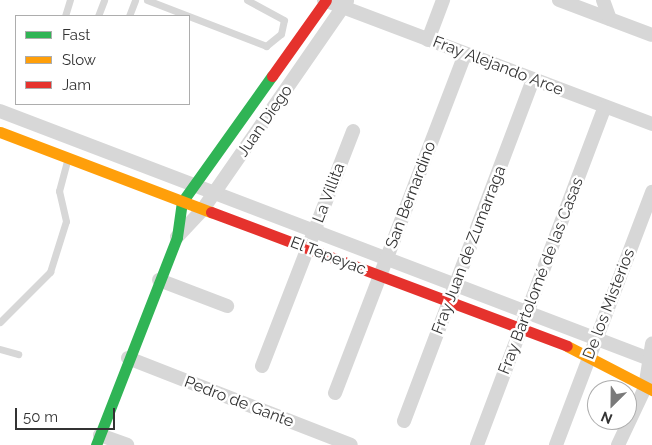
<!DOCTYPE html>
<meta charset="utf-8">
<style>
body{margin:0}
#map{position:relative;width:652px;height:445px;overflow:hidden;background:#fff;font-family:Raleway,sans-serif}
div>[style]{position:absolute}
.lane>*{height:7px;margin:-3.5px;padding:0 3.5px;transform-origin:3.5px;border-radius:3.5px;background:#d7d7d7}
.street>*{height:14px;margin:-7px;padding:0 7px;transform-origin:7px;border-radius:7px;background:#d7d7d7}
.fast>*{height:11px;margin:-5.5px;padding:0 5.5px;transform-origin:5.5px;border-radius:5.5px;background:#30b455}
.slow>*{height:11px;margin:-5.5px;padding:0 5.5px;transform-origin:5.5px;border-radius:5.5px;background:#ff9f0a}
.jam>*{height:11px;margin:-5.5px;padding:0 5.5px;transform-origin:5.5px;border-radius:5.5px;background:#e5322d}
span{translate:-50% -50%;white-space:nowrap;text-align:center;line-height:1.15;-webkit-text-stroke:5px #fff;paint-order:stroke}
.street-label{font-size:16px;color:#333}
.legend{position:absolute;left:15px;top:15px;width:175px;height:90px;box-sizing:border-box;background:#fff;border:1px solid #adadad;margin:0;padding:6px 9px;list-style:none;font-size:15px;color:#333}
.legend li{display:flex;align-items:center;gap:10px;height:25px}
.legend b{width:25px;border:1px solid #adadad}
.north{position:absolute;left:587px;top:380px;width:50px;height:50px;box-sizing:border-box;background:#fff;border:1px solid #adadad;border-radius:50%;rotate:203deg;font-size:14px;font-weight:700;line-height:20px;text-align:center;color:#333}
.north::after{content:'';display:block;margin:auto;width:18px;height:22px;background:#7a7a7a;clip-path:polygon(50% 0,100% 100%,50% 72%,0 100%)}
.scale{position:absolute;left:15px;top:408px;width:100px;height:22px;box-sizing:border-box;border:2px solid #333;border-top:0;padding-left:6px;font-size:15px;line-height:18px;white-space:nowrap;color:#333;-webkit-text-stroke:4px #fff;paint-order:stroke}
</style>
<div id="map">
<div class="lane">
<div style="left:147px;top:0;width:128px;rotate:21.1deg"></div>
<div style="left:266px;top:46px;width:19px;rotate:-39deg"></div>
<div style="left:281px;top:34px;width:14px;rotate:-78deg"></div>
<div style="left:284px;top:20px;width:42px;rotate:-151.6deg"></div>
<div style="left:65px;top:16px;width:17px;rotate:-73deg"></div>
<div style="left:98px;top:16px;width:17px;rotate:-69deg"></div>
<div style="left:129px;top:16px;width:17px;rotate:-69deg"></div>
<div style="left:0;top:322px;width:71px;rotate:-45deg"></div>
<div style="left:50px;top:272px;width:53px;rotate:-72.6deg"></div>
<div style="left:66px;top:221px;width:31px;rotate:-103deg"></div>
<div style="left:59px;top:191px;width:34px;rotate:-75deg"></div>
<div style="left:0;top:349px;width:19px;rotate:16deg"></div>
</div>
<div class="street">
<div style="left:324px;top:0;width:351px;rotate:20.7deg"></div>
<div style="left:559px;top:0;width:99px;rotate:20.6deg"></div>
<div style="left:603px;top:0;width:20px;rotate:70deg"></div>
<div style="left:428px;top:40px;width:43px;rotate:-69.4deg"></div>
<div style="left:0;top:111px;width:698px;rotate:20.9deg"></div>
<div style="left:177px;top:237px;width:38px;rotate:-47deg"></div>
<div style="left:203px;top:209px;width:253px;rotate:-55.3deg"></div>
<div style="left:159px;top:280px;width:73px;rotate:20.9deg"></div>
<div style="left:128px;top:358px;width:239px;rotate:21.3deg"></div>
<div style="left:262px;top:366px;width:252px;rotate:-68.8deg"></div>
<div style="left:335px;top:393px;width:363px;rotate:-69deg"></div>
<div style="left:404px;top:421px;width:365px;rotate:-69.3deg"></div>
<div style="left:100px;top:435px;width:29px;rotate:20deg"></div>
<div style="left:477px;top:445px;width:361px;rotate:-69.3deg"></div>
<div style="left:556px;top:445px;width:271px;rotate:-69.2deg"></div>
<div style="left:618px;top:445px;width:63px;rotate:-64.7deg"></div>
<div style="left:645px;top:388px;width:45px;rotate:-81deg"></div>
</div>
<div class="fast">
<div style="left:96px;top:445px;width:223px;rotate:-68.7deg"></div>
<div style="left:177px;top:237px;width:35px;rotate:-82deg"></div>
<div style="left:182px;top:202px;width:155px;rotate:-54.5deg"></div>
</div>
<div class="slow">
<div style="left:0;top:132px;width:226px;rotate:20.8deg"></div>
<div style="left:567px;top:346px;width:96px;rotate:27.4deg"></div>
</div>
<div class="jam">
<div style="left:272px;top:76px;width:93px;rotate:-54.6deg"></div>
<div style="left:211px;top:212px;width:380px;rotate:20.6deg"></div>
</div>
<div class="street-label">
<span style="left:498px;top:66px;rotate:21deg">Fray Alejando Arce</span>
<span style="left:265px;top:121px;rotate:-55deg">Juan Diego</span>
<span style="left:329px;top:193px;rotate:-69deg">La Villita</span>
<span style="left:411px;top:195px;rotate:-69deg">San Bernardino</span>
<span style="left:469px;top:250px;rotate:-69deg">Fray Juan de Zumarraga</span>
<span style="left:328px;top:256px;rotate:21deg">El Tepeyac</span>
<span style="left:541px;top:276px;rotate:-69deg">Fray Bartolomé de las Casas</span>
<span style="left:609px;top:304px;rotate:-69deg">De los Misterios</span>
<span style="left:239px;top:402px;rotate:21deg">Pedro de Gante</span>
</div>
<ul class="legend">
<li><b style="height:6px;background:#30b455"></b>Fast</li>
<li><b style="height:6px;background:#ff9f0a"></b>Slow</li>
<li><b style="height:6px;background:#e5322d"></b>Jam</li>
</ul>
<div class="north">N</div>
<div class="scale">50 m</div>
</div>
